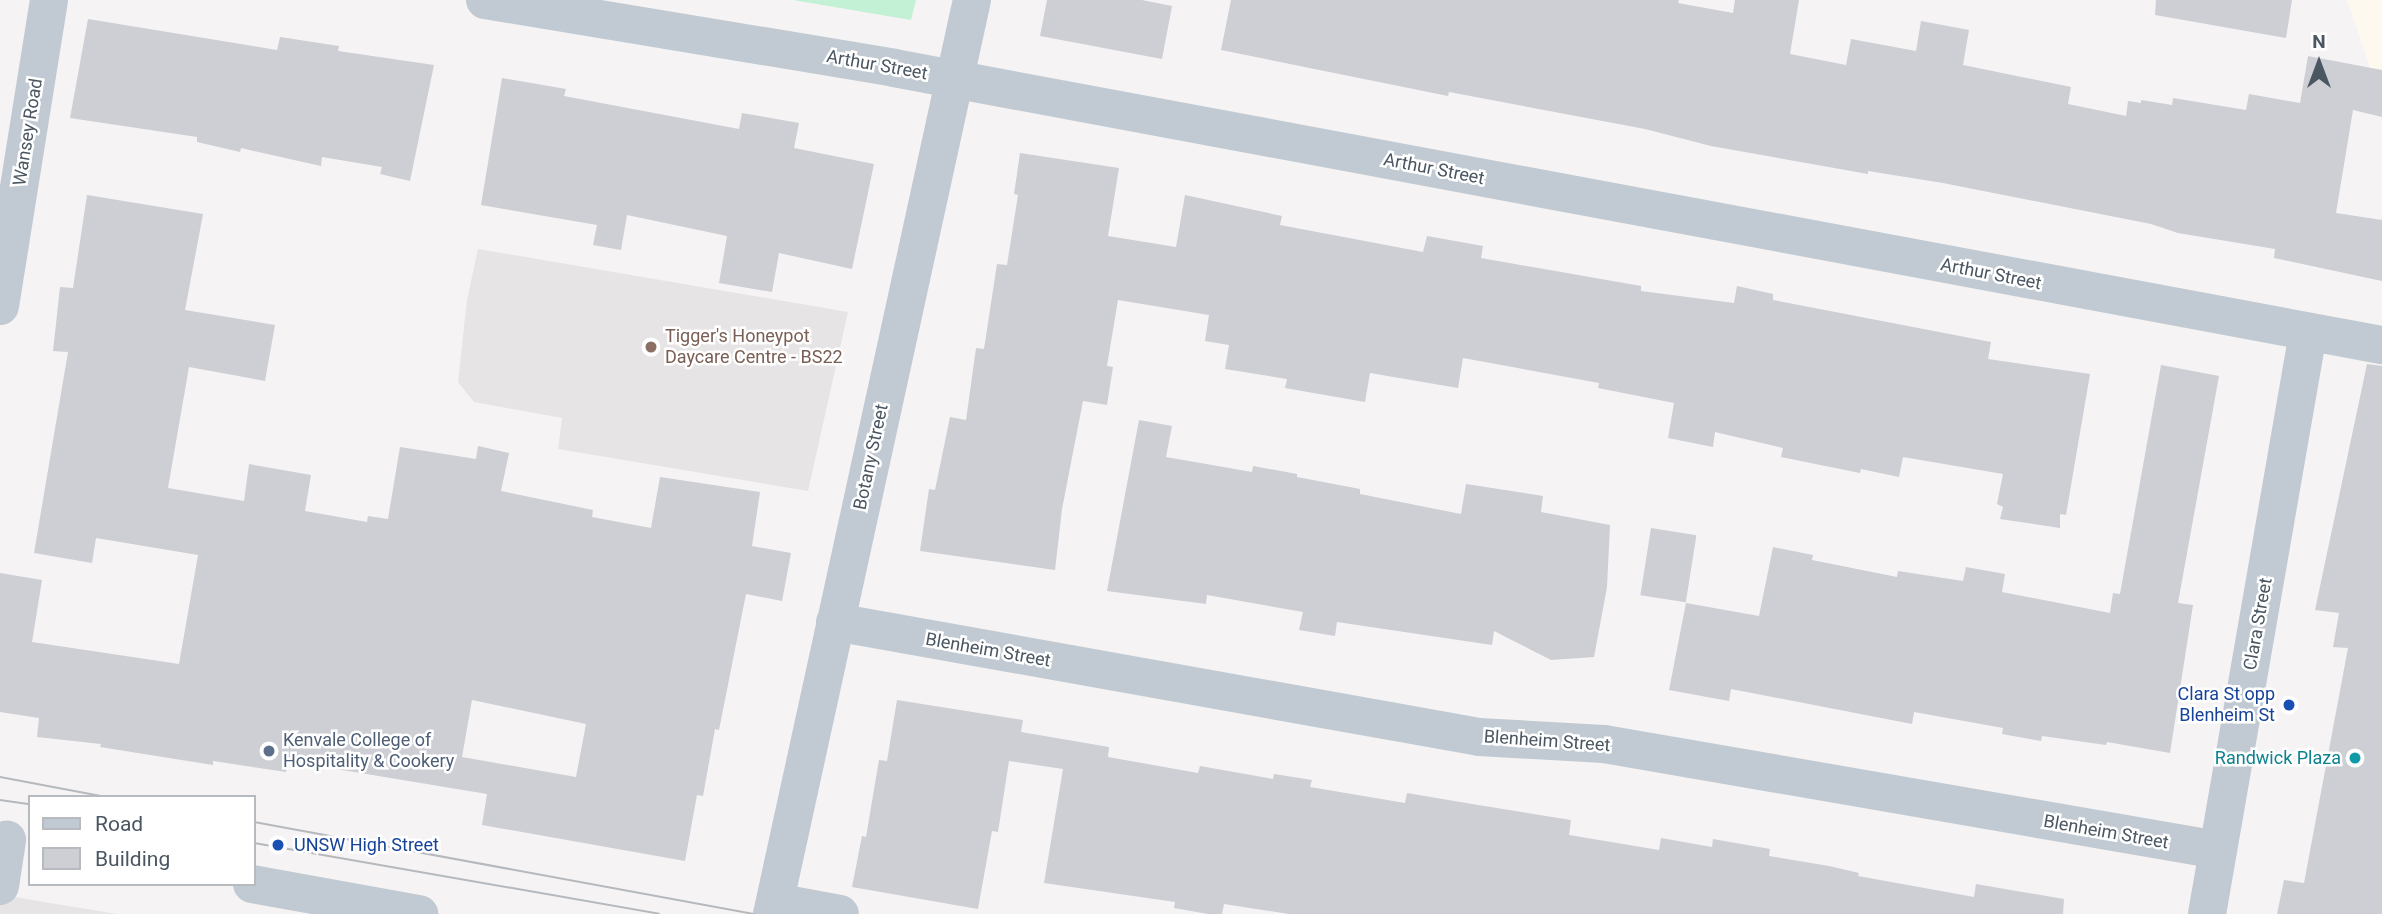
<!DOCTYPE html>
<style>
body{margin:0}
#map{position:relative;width:2382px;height:914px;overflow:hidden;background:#f5f3f3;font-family:Roboto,sans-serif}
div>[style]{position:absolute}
.commercial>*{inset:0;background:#fdf9ef}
.education>*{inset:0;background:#e6e4e5}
.green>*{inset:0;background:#c3f1d5}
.building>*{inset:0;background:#cdcfd5;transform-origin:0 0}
.minor>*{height:38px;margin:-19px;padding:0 19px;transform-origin:19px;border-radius:19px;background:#c1cad2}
.tram>*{height:2px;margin:-1px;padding:0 1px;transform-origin:1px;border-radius:1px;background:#b5b8bd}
.dots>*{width:19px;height:19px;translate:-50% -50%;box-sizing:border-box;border:4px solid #fff;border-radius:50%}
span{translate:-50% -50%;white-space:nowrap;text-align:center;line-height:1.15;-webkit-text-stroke:5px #fff;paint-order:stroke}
.street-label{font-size:18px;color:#4a5661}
.education-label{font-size:18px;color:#785e54}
.left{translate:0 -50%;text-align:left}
.transit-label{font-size:18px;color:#164399}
.right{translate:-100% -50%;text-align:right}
.service-label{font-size:18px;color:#4e5e75}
.culture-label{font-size:18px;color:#0d838f}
.legend{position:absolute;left:28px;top:795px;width:228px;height:91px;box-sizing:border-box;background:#fff;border:2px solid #b7bbc0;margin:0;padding:9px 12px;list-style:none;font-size:21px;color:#4a5661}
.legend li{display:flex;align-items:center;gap:14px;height:35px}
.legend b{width:35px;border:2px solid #b7bbc0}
.north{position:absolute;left:2284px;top:28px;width:70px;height:70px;-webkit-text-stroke:5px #fff;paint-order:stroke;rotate:0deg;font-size:19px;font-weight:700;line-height:28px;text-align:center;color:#4a5661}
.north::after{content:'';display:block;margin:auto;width:24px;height:32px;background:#4a5661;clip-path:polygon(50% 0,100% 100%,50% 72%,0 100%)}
</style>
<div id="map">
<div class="commercial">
<div style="clip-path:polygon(2347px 0,2382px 0,2382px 104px)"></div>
</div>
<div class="education">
<div style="clip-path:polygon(478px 249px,848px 312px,808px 491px,558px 449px,562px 418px,474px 402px,458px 382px,467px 300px)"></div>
<div style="clip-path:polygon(0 894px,32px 900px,117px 914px,0 914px)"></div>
</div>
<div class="green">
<div style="clip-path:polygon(793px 0,916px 0,911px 20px)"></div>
</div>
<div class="building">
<div style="clip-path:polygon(1047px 0,1142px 0,1172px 6px,1162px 59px,1040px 36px)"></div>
<div style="clip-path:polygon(1231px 0,1679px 0,1678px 3px,1733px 13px,1735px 0,1799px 0,1790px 54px,1846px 65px,1851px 39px,1916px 51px,1921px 21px,1969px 30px,1963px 65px,2071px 87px,2068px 104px,2126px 116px,2128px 101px,2141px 103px,2141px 100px,2172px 105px,2173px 98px,2246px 110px,2249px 94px,2300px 103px,2308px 56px,2382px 70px,2382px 117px,2353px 110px,2336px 213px,2382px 220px,2382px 281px,2274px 258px,2275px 249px,2178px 233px,2151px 224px,1943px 183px,1868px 171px,1868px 174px,1711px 146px,1645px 129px,1449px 92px,1448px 96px,1221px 50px)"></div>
<div style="clip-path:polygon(2156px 0,2292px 0,2286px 38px,2155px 15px)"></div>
<div style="clip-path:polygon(88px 19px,277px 50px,280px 37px,339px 46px,338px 51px,434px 65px,410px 181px,380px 174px,382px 167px,322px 157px,321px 166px,241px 148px,240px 152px,197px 142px,197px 137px,70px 118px)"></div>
<div style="clip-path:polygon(502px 78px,566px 89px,564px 96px,739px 129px,742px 113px,799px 123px,794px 148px,874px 164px,852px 269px,779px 253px,772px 292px,719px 283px,727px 236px,627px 215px,621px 250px,593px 245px,597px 225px,481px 205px)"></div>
<div style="clip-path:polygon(1020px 153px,1119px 168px,1108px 236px,1176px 247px,1185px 195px,1282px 216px,1280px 225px,1423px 252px,1427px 236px,1483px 246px,1481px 258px,1641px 286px,1641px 291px,1734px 303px,1737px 286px,1773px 294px,1773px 300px,1991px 342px,1988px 359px,2090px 374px,2066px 515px,2060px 514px,2060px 528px,2000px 519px,2003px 507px,1997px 504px,2003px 474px,1903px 457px,1899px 477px,1861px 469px,1860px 473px,1781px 457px,1783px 448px,1715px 432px,1713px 447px,1668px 438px,1674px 403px,1598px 388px,1599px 383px,1463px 358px,1458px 388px,1370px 373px,1365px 402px,1285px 388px,1287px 379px,1225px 369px,1229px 345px,1205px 341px,1209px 315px,1118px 300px,1107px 366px,1113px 367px,1107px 405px,1083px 401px,1062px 509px,1055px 570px,920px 551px,929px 489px,935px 490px,950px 417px,966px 420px,976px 348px,984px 349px,997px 264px,1007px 265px,1018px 195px,1014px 194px)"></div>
<div style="clip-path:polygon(evenodd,87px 195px,203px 214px,185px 310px,275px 325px,265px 381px,189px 367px,168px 488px,244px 501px,249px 464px,311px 475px,305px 511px,367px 522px,368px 516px,388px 519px,400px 447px,476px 459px,478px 446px,509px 453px,501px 491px,593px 510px,592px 517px,651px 528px,660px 477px,760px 492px,752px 546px,791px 553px,782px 601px,746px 594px,719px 730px,715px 729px,703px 796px,697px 795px,685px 861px,482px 825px,487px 794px,288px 761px,286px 772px,213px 761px,213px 765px,100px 747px,101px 744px,37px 737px,39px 718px,0 712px,0 573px,42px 580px,32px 642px,179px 664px,198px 555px,96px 538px,92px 563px,34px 553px,68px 352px,53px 351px,60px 287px,73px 288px,87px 195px,472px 700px,586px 724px,576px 777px,462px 757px,472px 700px)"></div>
<div style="clip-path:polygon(2367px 364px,2382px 366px,2382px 914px,2277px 914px,2284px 880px,2304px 883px,2348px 648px,2333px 647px,2339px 613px,2315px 610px)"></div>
<div style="clip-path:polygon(2161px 365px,2219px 376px,2178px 603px,2193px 605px,2170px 753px,2107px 742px,2106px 745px,2042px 736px,2041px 741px,2002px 734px,2003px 728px,1914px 712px,1912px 724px,1731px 689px,1729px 701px,1669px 690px,1686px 603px,1759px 616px,1773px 547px,1813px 555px,1812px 560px,1897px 577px,1898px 571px,1963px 581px,1966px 567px,2005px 574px,2002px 592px,2110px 613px,2113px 593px,2120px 594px)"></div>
<div style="clip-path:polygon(1139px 420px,1172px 426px,1166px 457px,1252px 472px,1253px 466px,1297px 474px,1297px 477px,1360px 489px,1360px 494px,1461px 514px,1466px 484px,1543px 496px,1541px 512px,1610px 525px,1607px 587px,1594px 657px,1551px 660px,1494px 631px,1492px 645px,1337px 622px,1335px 636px,1299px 630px,1303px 612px,1207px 595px,1206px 604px,1107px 591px)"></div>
<div style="left:1651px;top:528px;width:46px;height:68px;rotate:9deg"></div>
<div style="clip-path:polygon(897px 700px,1023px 720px,1021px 732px,1109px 747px,1108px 757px,1198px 773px,1200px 766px,1273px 779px,1274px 774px,1312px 780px,1310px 787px,1405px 803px,1407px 793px,1472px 804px,1571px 820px,1569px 835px,1659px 850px,1661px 838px,1712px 847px,1713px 839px,1770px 849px,1769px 856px,1829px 866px,1859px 873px,1858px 876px,1974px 897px,1976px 884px,2064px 899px,2063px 914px,1289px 914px,1224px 904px,1222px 914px,1208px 914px,1174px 908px,1175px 902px,1044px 883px,1063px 769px,1009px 761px,998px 832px,992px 831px,978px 909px,852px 887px,862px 836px,866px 837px,879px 760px,887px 761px)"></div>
</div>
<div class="minor">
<div style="left:485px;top:0;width:415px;rotate:9.4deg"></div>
<div style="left:894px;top:68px;width:1514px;rotate:10.55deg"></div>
<div style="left:0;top:306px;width:310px;rotate:-80.9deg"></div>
<div style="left:835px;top:622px;width:654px;rotate:10.12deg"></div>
<div style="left:1479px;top:737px;width:125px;rotate:3.2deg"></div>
<div style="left:1604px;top:744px;width:623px;rotate:9.79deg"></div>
<div style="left:252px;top:884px;width:170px;rotate:10.2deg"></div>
<div style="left:0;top:886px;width:47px;rotate:-81.3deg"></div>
<div style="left:775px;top:902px;width:66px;rotate:10.5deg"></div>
<div style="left:772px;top:914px;width:936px;rotate:-77.66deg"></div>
<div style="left:2207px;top:914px;width:590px;rotate:-80.14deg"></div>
</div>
<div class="tram">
<div style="left:0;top:777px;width:108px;rotate:10.7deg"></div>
<div style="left:0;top:800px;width:30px;rotate:8deg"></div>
<div style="left:254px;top:822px;width:508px;rotate:10.43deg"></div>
<div style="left:254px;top:843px;width:411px;rotate:9.9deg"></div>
</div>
<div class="dots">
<div style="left:651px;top:347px;background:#8d6e63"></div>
<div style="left:2289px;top:705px;background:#1a4fb4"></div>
<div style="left:269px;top:751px;background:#5c6f8a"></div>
<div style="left:2355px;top:758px;background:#0f9aa8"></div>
<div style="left:278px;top:845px;background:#1a4fb4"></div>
</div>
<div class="street-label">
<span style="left:877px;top:65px;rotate:10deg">Arthur Street</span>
<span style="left:28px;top:132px;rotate:-81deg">Wansey Road</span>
<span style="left:1434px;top:169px;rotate:11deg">Arthur Street</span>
<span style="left:1991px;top:274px;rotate:11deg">Arthur Street</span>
<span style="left:871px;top:457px;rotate:-78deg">Botany Street</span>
<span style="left:2258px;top:624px;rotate:-80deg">Clara Street</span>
<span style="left:988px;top:650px;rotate:10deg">Blenheim Street</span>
<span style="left:1547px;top:741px;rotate:4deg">Blenheim Street</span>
<span style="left:2106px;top:832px;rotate:10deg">Blenheim Street</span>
</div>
<div class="education-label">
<span class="left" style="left:665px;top:347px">Tigger's Honeypot<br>Daycare Centre - BS22</span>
</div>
<div class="transit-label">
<span class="right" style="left:2275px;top:705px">Clara St opp<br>Blenheim St</span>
<span class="left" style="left:294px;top:845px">UNSW High Street</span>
</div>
<div class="service-label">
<span class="left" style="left:283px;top:751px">Kenvale College of<br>Hospitality &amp; Cookery</span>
</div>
<div class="culture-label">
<span class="right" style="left:2341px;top:758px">Randwick Plaza</span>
</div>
<ul class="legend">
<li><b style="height:9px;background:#c1cad2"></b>Road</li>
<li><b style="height:19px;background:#cdcfd5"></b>Building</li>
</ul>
<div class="north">N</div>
</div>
